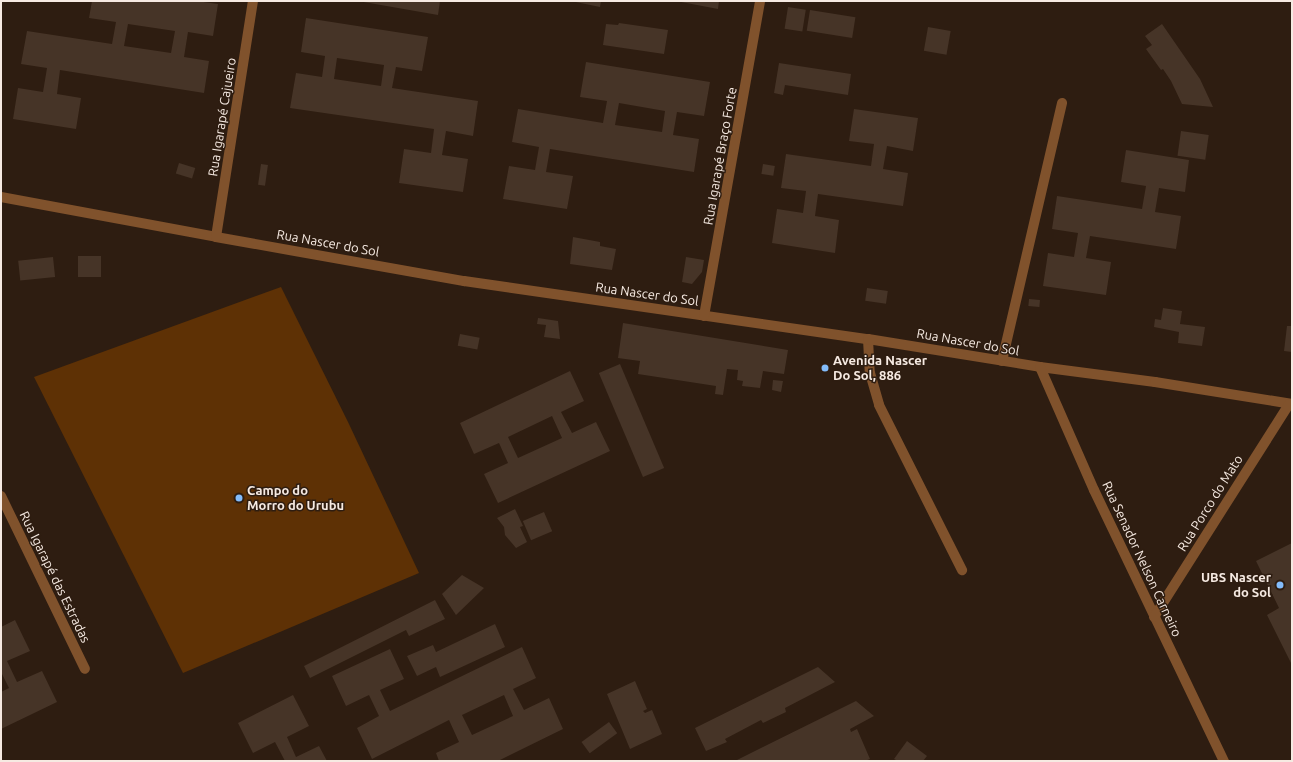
<!DOCTYPE html>
<meta charset="utf-8">
<style>
body{margin:0}
#map{position:relative;width:1293px;height:762px;overflow:hidden;background:#2e1d11;font-family:Ubuntu,sans-serif}
div>[style]{position:absolute}
.green>*{inset:0;background:#5e3105}
.building>*{inset:0;background:#463427;transform-origin:0 0}
.lane>*{height:10px;margin:-5px;padding:0 5px;transform-origin:5px;border-radius:5px;background:#80522c}
.street>*{height:10px;margin:-5px;padding:0 5px;transform-origin:5px;border-radius:5px;background:#80522c}
.dots>*{width:11px;height:11px;translate:-50% -50%;box-sizing:border-box;border:2px solid #2e1d11;border-radius:50%}
span{translate:-50% -50%;white-space:nowrap;text-align:center;line-height:1.15;-webkit-text-stroke:3px #2e1d11;paint-order:stroke}
.street-label{font-size:13px;color:#f6eae2}
.poi-label{font-size:13px;color:#f6eae2;font-weight:700}
.left{translate:0 -50%;text-align:left}
.right{translate:-100% -50%;text-align:right}
.frame{position:absolute;inset:0;border:2px solid #f6eae2;pointer-events:none}
</style>
<div id="map">
<div class="green">
<div style="clip-path:polygon(281px 287px,348px 422px,419px 573px,183px 673px,34px 377px)"></div>
</div>
<div class="building">
<div style="clip-path:polygon(evenodd,92px 1px,196px 1px,218px 4px,213px 36px,188px 32px,184px 57px,209px 61px,204px 93px,60px 70px,57px 94px,81px 98px,76px 129px,13px 119px,18px 88px,43px 92px,47px 68px,21px 64px,27px 31px,112px 44px,116px 22px,89px 18px,92px 1px,128px 24px,175px 31px,171px 53px,124px 46px,128px 24px)"></div>
<div style="clip-path:polygon(358px 1px,440px 1px,438px 15px)"></div>
<div style="clip-path:polygon(571px 1px,601px 1px,600px 7px)"></div>
<div style="clip-path:polygon(676px 1px,719px 1px,718px 9px)"></div>
<div style="left:788px;top:7px;width:18px;height:22px;rotate:9deg"></div>
<div style="left:810px;top:10px;width:46px;height:21px;rotate:9deg"></div>
<div style="clip-path:polygon(evenodd,306px 18px,428px 37px,422px 71px,396px 67px,392px 88px,478px 101px,473px 136px,446px 131px,442px 155px,468px 159px,463px 192px,399px 183px,404px 149px,431px 153px,434px 129px,290px 108px,296px 73px,322px 77px,325px 56px,301px 52px,306px 18px,337px 58px,384px 65px,381px 86px,334px 79px,337px 58px)"></div>
<div style="clip-path:polygon(619px 23px,668px 30px,664px 54px,603px 45px,606px 24px,618px 25px)"></div>
<div style="clip-path:polygon(1162px 24px,1200px 79px,1213px 107px,1182px 104px,1171px 81px,1163px 69px,1161px 70px,1146px 49px,1152px 45px,1145px 36px)"></div>
<div style="left:928px;top:27px;width:23px;height:24px;rotate:10deg"></div>
<div style="clip-path:polygon(evenodd,586px 62px,710px 82px,704px 116px,677px 112px,673px 135px,699px 139px,694px 172px,550px 149px,546px 172px,573px 176px,567px 209px,503px 199px,509px 166px,535px 170px,539px 147px,512px 142px,518px 109px,603px 123px,607px 101px,580px 97px,586px 62px,619px 103px,665px 111px,662px 132px,615px 125px,619px 103px)"></div>
<div style="clip-path:polygon(779px 63px,851px 74px,848px 95px,785px 85px,783px 95px,774px 93px)"></div>
<div style="clip-path:polygon(854px 109px,918px 118px,913px 151px,887px 146px,883px 169px,908px 173px,903px 206px,818px 194px,815px 216px,839px 220px,835px 253px,772px 243px,777px 209px,803px 213px,806px 191px,781px 188px,786px 154px,871px 166px,874px 144px,849px 141px)"></div>
<div style="left:1181px;top:131px;width:28px;height:25px;rotate:8deg"></div>
<div style="clip-path:polygon(1126px 150px,1189px 160px,1185px 192px,1159px 188px,1155px 212px,1181px 216px,1176px 249px,1090px 236px,1086px 258px,1111px 262px,1106px 295px,1043px 286px,1048px 253px,1074px 257px,1078px 233px,1052px 229px,1057px 196px,1142px 209px,1146px 186px,1121px 182px)"></div>
<div style="left:179px;top:163px;width:17px;height:11px;rotate:17deg"></div>
<div style="left:261px;top:164px;width:7px;height:21px;rotate:8deg"></div>
<div style="left:763px;top:164px;width:12px;height:10px;rotate:9deg"></div>
<div style="clip-path:polygon(573px 237px,600px 242px,600px 246px,616px 249px,612px 270px,570px 264px)"></div>
<div style="left:78px;top:256px;width:23px;height:21px"></div>
<div style="left:53px;top:257px;width:20px;height:35px;rotate:84deg"></div>
<div style="clip-path:polygon(686px 257px,704px 260px,702px 272px,692px 284px,682px 282px)"></div>
<div style="left:867px;top:288px;width:21px;height:13px;rotate:8deg"></div>
<div style="left:1029px;top:299px;width:11px;height:7px;rotate:5deg"></div>
<div style="clip-path:polygon(1163px 308px,1182px 311px,1180px 324px,1205px 327px,1202px 346px,1178px 343px,1179px 332px,1154px 327px,1155px 319px,1161px 320px)"></div>
<div style="clip-path:polygon(538px 318px,558px 321px,560px 339px,544px 337px,546px 325px,537px 324px)"></div>
<div style="clip-path:polygon(623px 323px,788px 350px,784px 374px,763px 371px,760px 388px,742px 386px,743px 381px,737px 380px,738px 370px,727px 369px,723px 395px,715px 394px,716px 386px,638px 374px,640px 361px,618px 358px)"></div>
<div style="clip-path:polygon(1287px 326px,1292px 326px,1292px 352px,1284px 351px)"></div>
<div style="left:460px;top:334px;width:20px;height:12px;rotate:11deg"></div>
<div style="left:620px;top:364px;width:113px;height:23px;rotate:67deg"></div>
<div style="clip-path:polygon(evenodd,570px 371px,584px 401px,561px 412px,572px 433px,596px 422px,610px 451px,498px 503px,484px 474px,508px 463px,499px 443px,474px 454px,460px 423px,570px 371px,552px 416px,562px 438px,518px 458px,508px 437px,552px 416px)"></div>
<div style="clip-path:polygon(773px 380px,783px 381px,781px 392px,772px 390px)"></div>
<div style="clip-path:polygon(515px 509px,523px 526px,520px 527px,527px 542px,516px 548px,505px 535px,504px 527px,497px 518px)"></div>
<div style="left:544px;top:512px;width:21px;height:23px;rotate:67deg"></div>
<div style="clip-path:polygon(1292px 543px,1292px 665px,1267px 615px,1279px 608px,1256px 561px)"></div>
<div style="clip-path:polygon(462px 575px,484px 588px,456px 615px,442px 594px)"></div>
<div style="clip-path:polygon(435px 600px,445px 619px,409px 636px,406px 630px,310px 678px,304px 666px)"></div>
<div style="clip-path:polygon(15px 620px,30px 651px,7px 661px,17px 682px,42px 671px,57px 702px,1px 729px,1px 692px,9px 688px,1px 672px,1px 627px)"></div>
<div style="clip-path:polygon(495px 624px,505px 647px,440px 677px,436px 667px,417px 676px,407px 656px,433px 645px,436px 652px)"></div>
<div style="clip-path:polygon(evenodd,522px 647px,536px 678px,513px 689px,524px 710px,549px 698px,563px 729px,498px 761px,439px 761px,436px 753px,459px 742px,449px 720px,372px 759px,357px 728px,379px 716px,369px 695px,346px 706px,332px 676px,390px 649px,404px 679px,380px 690px,390px 711px,522px 647px,504px 695px,513px 716px,472px 735px,462px 715px,504px 695px)"></div>
<div style="clip-path:polygon(818px 667px,835px 682px,785px 708px,786px 712px,763px 723px,761px 720px,725px 739px,727px 742px,706px 751px,695px 728px)"></div>
<div style="clip-path:polygon(635px 681px,647px 709px,643px 711px,645px 713px,652px 710px,662px 734px,630px 749px,607px 694px)"></div>
<div style="clip-path:polygon(293px 695px,309px 726px,287px 737px,296px 757px,319px 746px,327px 761px,285px 761px,275px 742px,253px 753px,238px 723px)"></div>
<div style="clip-path:polygon(856px 701px,874px 716px,850px 729px,851px 732px,857px 729px,870px 759px,865px 761px,738px 761px,737px 760px)"></div>
<div style="left:609px;top:722px;width:14px;height:34px;rotate:54deg"></div>
<div style="clip-path:polygon(907px 741px,927px 756px,923px 761px,898px 761px,894px 759px)"></div>
</div>
<div class="lane">
<div style="left:868px;top:339px;width:34px;rotate:87deg"></div>
<div style="left:870px;top:373px;width:33px;rotate:74deg"></div>
<div style="left:879px;top:405px;width:185px;rotate:63.3deg"></div>
<div style="left:1002px;top:361px;width:265px;rotate:-76.9deg"></div>
</div>
<div class="street">
<div style="left:1px;top:197px;width:219px;rotate:10.5deg"></div>
<div style="left:216px;top:237px;width:252px;rotate:10.1deg"></div>
<div style="left:464px;top:281px;width:408px;rotate:8.2deg"></div>
<div style="left:868px;top:339px;width:174px;rotate:9.2deg"></div>
<div style="left:1040px;top:367px;width:116px;rotate:7.4deg"></div>
<div style="left:1155px;top:382px;width:139px;rotate:9.1deg"></div>
<div style="left:216px;top:237px;width:239px;rotate:-81.1deg"></div>
<div style="left:704px;top:316px;width:320px;rotate:-79.9deg"></div>
<div style="left:1040px;top:367px;width:134px;rotate:66.3deg"></div>
<div style="left:1094px;top:490px;width:301px;rotate:64.4deg"></div>
<div style="left:1px;top:496px;width:192px;rotate:64.1deg"></div>
<div style="left:1154px;top:617px;width:252px;rotate:-57.6deg"></div>
</div>
<div class="dots">
<div style="left:825px;top:368px;background:#83bcfb"></div>
<div style="left:239px;top:498px;background:#83bcfb"></div>
<div style="left:1280px;top:585px;background:#83bcfb"></div>
</div>
<div class="street-label">
<span style="left:222px;top:117px;rotate:-81deg">Rua Igarapé Cajueiro</span>
<span style="left:720px;top:156px;rotate:-80deg">Rua Igarapé Braço Forte</span>
<span style="left:328px;top:243px;rotate:10deg">Rua Nascer do Sol</span>
<span style="left:647px;top:294px;rotate:8deg">Rua Nascer do Sol</span>
<span style="left:968px;top:342px;rotate:10deg">Rua Nascer do Sol</span>
<span style="left:1210px;top:503px;rotate:-58deg">Rua Porco do Mato</span>
<span style="left:1142px;top:559px;rotate:65deg">Rua Senador Nelson Carneiro</span>
<span style="left:55px;top:577px;rotate:64deg">Rua Igarapé das Estradas</span>
</div>
<div class="poi-label">
<span class="left" style="left:833px;top:368px">Avenida Nascer<br>Do Sol, 886</span>
<span class="left" style="left:247px;top:498px">Campo do<br>Morro do Urubu</span>
<span class="right" style="left:1271px;top:585px">UBS Nascer<br>do Sol</span>
</div>
<div class="frame"></div>
</div>
